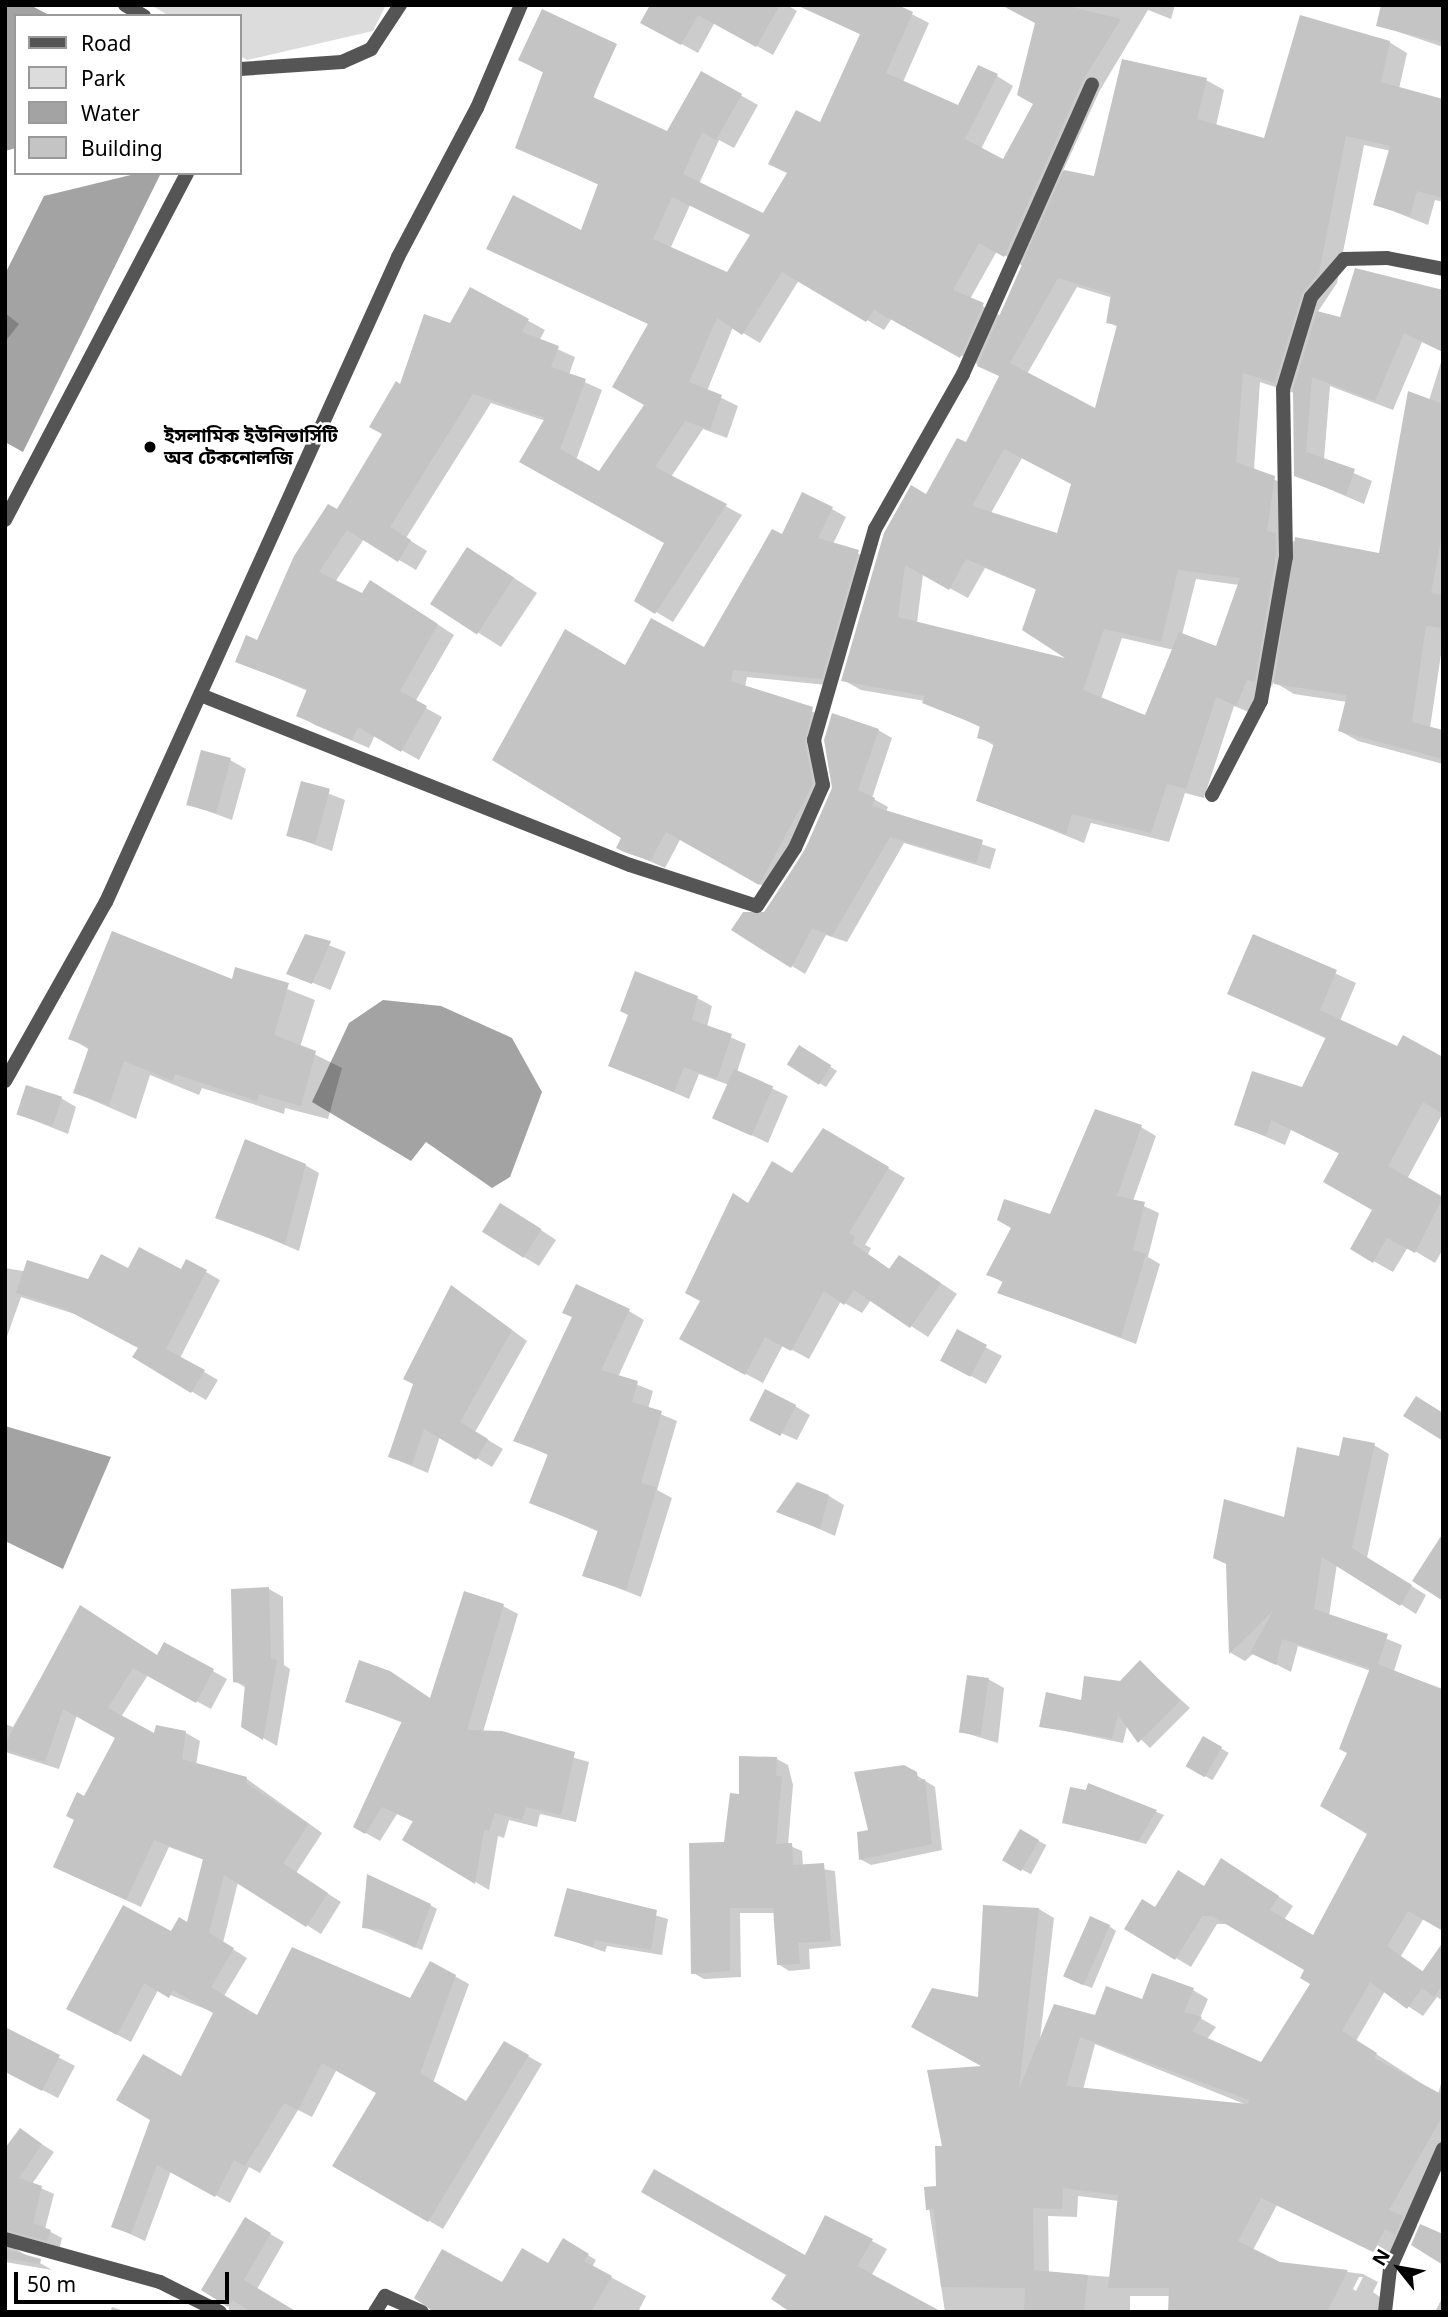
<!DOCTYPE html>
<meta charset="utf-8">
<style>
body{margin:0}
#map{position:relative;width:1448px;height:2317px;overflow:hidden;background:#fff;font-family:"Noto Sans","Noto Sans Bengali",sans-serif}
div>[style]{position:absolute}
.green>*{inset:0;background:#dcdcdc}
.water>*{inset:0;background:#a3a3a3}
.shadow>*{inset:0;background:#0003;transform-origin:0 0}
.building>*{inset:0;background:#c4c4c4;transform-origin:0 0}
.lane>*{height:14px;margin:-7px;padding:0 7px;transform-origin:7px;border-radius:7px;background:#555}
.street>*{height:14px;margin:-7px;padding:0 7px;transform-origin:7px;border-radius:7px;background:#555}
.dots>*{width:19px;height:19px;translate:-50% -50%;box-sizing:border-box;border:4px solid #fff;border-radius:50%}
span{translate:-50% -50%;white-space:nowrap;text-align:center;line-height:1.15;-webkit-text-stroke:5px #fff;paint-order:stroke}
.poi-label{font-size:19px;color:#000;font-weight:700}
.left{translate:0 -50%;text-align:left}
.frame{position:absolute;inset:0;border:7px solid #000;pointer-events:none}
.legend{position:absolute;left:14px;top:14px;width:228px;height:161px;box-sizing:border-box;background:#fff;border:2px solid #999;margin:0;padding:9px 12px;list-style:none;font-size:21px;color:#000}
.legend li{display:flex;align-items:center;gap:14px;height:35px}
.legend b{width:35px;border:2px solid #999}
.north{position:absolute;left:1364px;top:2233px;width:70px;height:70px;-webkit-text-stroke:5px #fff;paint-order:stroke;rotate:301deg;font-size:19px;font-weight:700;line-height:28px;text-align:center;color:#000}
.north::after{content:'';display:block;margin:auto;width:24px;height:32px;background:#000;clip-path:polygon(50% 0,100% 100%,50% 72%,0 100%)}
.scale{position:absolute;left:14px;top:2272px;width:215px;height:32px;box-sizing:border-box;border:4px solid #000;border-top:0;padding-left:9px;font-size:21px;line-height:24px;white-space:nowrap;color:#000;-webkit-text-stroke:5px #fff;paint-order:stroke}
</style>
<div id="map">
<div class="green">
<div style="clip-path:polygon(151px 5px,386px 5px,373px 31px,247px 60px,240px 56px,240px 16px,169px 16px)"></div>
</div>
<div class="water">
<div style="clip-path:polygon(5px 5px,30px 5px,51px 16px,16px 16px,16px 148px,5px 151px)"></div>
<div style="clip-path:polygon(139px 173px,161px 173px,23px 452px,5px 442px,5px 274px,44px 196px)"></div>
<div style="clip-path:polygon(383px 1000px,441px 1006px,512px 1038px,542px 1092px,510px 1177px,492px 1188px,426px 1142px,411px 1161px,312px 1102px,349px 1023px)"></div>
<div style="clip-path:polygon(5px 1426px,111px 1457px,63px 1569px,5px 1541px)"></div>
</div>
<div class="shadow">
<div style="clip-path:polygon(727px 5px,787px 5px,797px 11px,773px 55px,715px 22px,698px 53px,642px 22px)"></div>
<div style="clip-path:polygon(evenodd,894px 5px,929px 23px,903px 82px,959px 107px,997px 76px,1013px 86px,981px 149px,1004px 161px,1035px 103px,1037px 23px,1003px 5px,1175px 5px,1171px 19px,1148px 10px,1100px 90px,1063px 171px,1095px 178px,1206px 80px,1224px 90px,1216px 126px,1265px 140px,1389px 42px,1407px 53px,1399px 89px,1443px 101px,1443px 202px,1435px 200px,1428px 225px,1375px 204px,1391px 151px,1364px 145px,1337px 283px,1317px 313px,1342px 319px,1443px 288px,1443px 352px,1422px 342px,1393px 410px,1330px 386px,1324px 460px,1372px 481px,1364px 504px,1296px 475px,1294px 393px,1260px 382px,1254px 470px,1292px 488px,1285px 540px,1380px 555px,1443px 356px,1443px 641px,1430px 728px,1443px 732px,1443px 764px,1358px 741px,1340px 731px,1347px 702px,1294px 694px,1274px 682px,1254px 714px,1234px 706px,1204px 798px,1185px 793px,1169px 842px,1091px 823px,1084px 843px,978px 800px,995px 746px,979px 737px,982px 728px,925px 701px,861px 690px,843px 680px,927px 495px,967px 445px,1001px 377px,892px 318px,884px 330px,799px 280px,760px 343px,733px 327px,707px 391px,738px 406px,727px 438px,703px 429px,671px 477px,742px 515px,673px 622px,636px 600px,666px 543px,522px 461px,546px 421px,491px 403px,406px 538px,427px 551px,416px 570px,364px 539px,335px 582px,362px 595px,388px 592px,454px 635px,415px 702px,442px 717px,419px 760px,375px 735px,369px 748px,315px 725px,298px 715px,308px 691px,237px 661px,258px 642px,384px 433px,401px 386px,451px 325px,470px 289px,545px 330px,539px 341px,575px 357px,569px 375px,602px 390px,576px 460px,600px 474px,646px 405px,649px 324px,488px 248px,582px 232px,599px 185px,517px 147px,544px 73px,520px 60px,611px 45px,586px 121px,668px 133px,701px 73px,758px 105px,734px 148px,719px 140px,699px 184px,764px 215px,821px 124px,862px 35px,805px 8px,894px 5px,690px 205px,751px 235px,728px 275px,670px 249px,690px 205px,894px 5px,997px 251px,1023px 266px,1001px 316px,970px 299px,997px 251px,894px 5px,1077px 287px,1113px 298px,1108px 322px,1118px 327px,1096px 410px,1027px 374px,1077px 287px,894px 5px,1022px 458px,1073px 484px,1058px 535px,991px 513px,1022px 458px,894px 5px,985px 568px,1037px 590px,1073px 662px,917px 623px,923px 574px,968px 598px,985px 568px,894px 5px,1196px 579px,1239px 585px,1217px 648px,1182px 635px,1196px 579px,894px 5px,1122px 638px,1174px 650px,1146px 717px,1101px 699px,1122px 638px)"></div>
<div style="clip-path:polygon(1443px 5px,1443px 47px,1378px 25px)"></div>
<div style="clip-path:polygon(5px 313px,19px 324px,5px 342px)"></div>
<div style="clip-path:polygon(832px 509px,846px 517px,833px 544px,872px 559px,836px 686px,747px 677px,745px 687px,827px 717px,818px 750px,826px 792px,773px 892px,681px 838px,665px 868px,618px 847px,624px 837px,626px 668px,704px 650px,783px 536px)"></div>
<div style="clip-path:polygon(491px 563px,537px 593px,501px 647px,433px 604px)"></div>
<div style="clip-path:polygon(878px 730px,892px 738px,872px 798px,888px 807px,886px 812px,996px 849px,990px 869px,904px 843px,847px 942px,826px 935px,805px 974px,792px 966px,765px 914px)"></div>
<div style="clip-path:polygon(230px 760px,246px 769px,232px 820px,188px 804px)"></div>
<div style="clip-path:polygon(302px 783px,345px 800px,332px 851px,288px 835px)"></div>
<div style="left:306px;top:936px;width:43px;height:41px;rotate:22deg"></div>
<div style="clip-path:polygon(1254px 936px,1356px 983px,1340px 1021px,1443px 1113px,1407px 1179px,1443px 1199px,1443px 1249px,1435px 1263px,1408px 1247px,1393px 1272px,1352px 1249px,1375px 1209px,1340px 1154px,1291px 1130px,1285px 1145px,1236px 1124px,1303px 1089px,1327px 1039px,1229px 994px)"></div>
<div style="clip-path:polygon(236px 969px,315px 1000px,300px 1047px,342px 1068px,328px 1119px,285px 1108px,284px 1114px,202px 1088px,199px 1095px,150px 1075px,136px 1119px,76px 1093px,90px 1050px,70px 1038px,233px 981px)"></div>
<div style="clip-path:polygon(697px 998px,712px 1006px,707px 1027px,746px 1044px,737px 1072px,788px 1096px,768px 1143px,715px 1118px,729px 1085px,699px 1074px,689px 1099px,610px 1065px)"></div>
<div style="clip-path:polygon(806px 1051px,837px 1071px,826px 1087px,789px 1064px)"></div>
<div style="clip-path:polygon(61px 1098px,76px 1107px,68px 1134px,18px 1114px)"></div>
<div style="clip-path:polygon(1141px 1127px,1156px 1136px,1133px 1201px,1159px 1213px,1148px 1257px,1160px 1264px,1136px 1344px,999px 1292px,1004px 1283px,988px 1274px)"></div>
<div style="clip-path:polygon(823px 1130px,905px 1178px,865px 1245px,871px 1248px,868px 1254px,891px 1270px,917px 1267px,957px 1294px,928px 1337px,871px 1300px,862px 1313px,841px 1301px,809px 1359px,783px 1345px,763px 1383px,699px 1349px,749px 1205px,792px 1175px)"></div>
<div style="clip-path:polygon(305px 1165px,319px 1173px,299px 1251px,218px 1217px)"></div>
<div style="clip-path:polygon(517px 1214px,556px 1240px,539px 1266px,524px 1257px)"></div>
<div style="clip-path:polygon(5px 1268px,89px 1282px,128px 1271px,206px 1272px,220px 1280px,180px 1358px,218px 1380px,206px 1400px,134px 1357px,140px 1347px,81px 1316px,21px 1297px,5px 1342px)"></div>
<div style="clip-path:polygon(467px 1297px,527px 1341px,475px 1432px,503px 1449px,492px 1467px,440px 1436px,428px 1473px,390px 1457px)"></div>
<div style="clip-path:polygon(629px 1311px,644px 1320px,618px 1377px,653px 1391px,648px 1409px,677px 1421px,657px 1490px,672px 1498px,641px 1597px,584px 1575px,599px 1532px,531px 1502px,550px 1456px,515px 1440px)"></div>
<div style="clip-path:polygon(957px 1332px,1002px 1356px,986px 1384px,958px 1369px)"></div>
<div style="clip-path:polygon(795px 1406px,810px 1415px,797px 1440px,751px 1420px)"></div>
<div style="clip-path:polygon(evenodd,1374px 1445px,1389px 1454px,1367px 1558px,1426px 1595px,1416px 1614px,1337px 1564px,1329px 1616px,1402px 1645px,1394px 1671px,1443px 1689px,1443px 1929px,1424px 1918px,1401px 1956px,1424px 1972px,1443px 1945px,1443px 2001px,1437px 1997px,1423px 2016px,1385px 1991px,1356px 2041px,1438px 2094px,1443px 2077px,1443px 2150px,1404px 2219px,1417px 2226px,1410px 2242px,1401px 2236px,1389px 2259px,1277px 2205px,1253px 2250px,1279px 2263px,1363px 2274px,1378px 2282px,1373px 2292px,1391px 2305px,1387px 2312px,1170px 2312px,1170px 2296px,1130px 2296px,1130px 2312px,945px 2312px,926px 2189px,938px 2188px,944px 2148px,986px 2067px,980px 1999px,1039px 1909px,1054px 1918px,1040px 2039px,1193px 1990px,1208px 1999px,1200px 2018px,1216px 2027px,1207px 2039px,1262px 2065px,1313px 1983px,1306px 1970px,1229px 1924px,1217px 1924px,1191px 1967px,1126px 1928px,1237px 1869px,1293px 1906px,1284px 1920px,1314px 1937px,1369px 1833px,1348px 1754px,1371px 1671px,1298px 1646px,1291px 1672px,1254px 1653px,1245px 1661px,1231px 1653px,1228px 1565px,1285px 1519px,1341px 1458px,1374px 1445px,1095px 2044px,1247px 2105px,1083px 2090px,1095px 2044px,1374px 1445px,1078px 2196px,1119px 2201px,1111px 2277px,1049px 2272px,1048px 2216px,1077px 2217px,1078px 2196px,1374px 1445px,1359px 2277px,1363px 2277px,1356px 2291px,1353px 2289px,1359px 2277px)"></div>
<div style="clip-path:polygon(829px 1496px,844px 1505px,835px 1536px,779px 1511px)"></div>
<div style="clip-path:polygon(269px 1589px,283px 1597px,284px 1665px,290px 1669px,277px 1746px,243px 1726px,246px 1688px,235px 1681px)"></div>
<div style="clip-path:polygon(503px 1606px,518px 1614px,483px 1732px,589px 1762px,576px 1822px,540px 1814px,537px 1827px,509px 1820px,504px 1838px,498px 1836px,489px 1890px,404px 1839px,414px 1822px,397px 1814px,380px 1841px,355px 1827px,403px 1723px,347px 1701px,431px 1700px)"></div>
<div style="clip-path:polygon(81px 1608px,158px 1657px,165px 1644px,227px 1679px,211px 1709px,148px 1675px,121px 1717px,155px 1735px,157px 1727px,186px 1733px,200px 1741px,196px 1765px,247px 1779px,322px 1833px,296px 1873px,341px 1902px,321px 1934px,238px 1882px,223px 1943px,247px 1958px,224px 1996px,258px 2017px,411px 2001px,431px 1963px,469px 1984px,433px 2083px,466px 2103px,505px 2043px,542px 2064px,443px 2229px,335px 2165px,378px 2093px,337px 2069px,312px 2117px,298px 2110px,260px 2173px,249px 2167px,230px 2203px,171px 2171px,145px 2241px,113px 2226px,215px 2013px,158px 1990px,131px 2042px,82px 2016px,188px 1925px,204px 1860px,169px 1847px,141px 1907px,69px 1874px,85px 1798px,117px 1737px,77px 1715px,59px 1769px,5px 1752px,5px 1724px,13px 1727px)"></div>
<div style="clip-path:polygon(1141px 1663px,1190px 1708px,1150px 1748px,1127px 1726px,1123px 1743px,1041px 1726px,1120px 1682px)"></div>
<div style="clip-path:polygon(988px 1679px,1004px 1688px,998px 1743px,962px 1732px)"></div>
<div style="left:1204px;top:1738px;width:29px;height:32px;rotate:31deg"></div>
<div style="clip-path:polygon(777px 1759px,788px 1765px,793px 1785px,788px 1845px,802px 1851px,803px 1866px,835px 1871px,841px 1946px,809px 1949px,810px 1969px,789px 1971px,778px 1964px,775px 1913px,740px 1913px,741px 1977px,704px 1979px,693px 1973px,740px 1796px)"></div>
<div style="clip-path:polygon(904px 1767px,935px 1787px,942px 1850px,871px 1865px,860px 1859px)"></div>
<div style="clip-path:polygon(1089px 1785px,1164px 1815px,1146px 1844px,1064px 1822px)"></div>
<div style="left:1020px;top:1831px;width:30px;height:33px;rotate:28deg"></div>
<div style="clip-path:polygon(568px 1890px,668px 1919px,662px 1955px,607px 1946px,605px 1952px,556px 1935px)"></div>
<div style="clip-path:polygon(430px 1905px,437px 1909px,422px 1950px,364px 1927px)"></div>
<div style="clip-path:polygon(1109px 1926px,1116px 1931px,1092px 1988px,1074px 1981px)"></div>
<div style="clip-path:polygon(5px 2029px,75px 2066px,58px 2098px,5px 2071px)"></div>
<div style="clip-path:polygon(20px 2130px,54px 2152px,32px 2184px,54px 2194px,45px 2229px,62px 2238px,60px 2247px,20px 2236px,7px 2244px,52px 2270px,5px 2262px,5px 2151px)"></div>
<div style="clip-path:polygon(246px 2220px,284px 2242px,257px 2289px,253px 2312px,229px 2312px,229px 2306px,203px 2291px)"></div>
<div style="clip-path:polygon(563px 2240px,596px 2260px,592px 2267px,646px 2296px,638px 2312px,431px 2312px,548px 2265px)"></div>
<div style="clip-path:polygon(872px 2241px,887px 2249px,871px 2276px,806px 2258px)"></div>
<div style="clip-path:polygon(1443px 2296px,1443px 2312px,1438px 2312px,1436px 2310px)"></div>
<div style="clip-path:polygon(112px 2307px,127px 2312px,110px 2312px)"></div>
</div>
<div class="building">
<div style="clip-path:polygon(650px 5px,780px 5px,756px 47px,698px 15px,681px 45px,640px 23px)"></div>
<div style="clip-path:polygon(evenodd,796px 5px,898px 5px,913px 12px,886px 73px,958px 105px,978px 65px,998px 74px,965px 139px,1003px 159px,1033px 104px,1017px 95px,1035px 23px,1001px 5px,1064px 5px,1121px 19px,1083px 80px,1004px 257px,979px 243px,953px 290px,984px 303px,960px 358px,874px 310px,866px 322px,782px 272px,742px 335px,717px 318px,689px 382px,722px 395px,710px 430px,685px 421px,655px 467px,727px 504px,655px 614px,634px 601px,664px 543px,519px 462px,545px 418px,473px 394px,390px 527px,411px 540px,398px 562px,347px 530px,319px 572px,362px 593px,370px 580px,438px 624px,400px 691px,427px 706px,401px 752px,358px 727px,352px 740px,296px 716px,307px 689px,235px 662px,246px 635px,257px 640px,294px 556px,328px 504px,337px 509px,382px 434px,369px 427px,396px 381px,400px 384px,424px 314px,450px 323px,470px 287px,529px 319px,522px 332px,559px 346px,551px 367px,586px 379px,560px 449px,599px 471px,644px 405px,612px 387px,648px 324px,486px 249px,513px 195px,581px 230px,598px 184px,515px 148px,543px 72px,518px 60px,542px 9px,617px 44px,593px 97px,667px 131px,701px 71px,742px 94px,716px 140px,702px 132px,683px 174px,763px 213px,787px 173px,768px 164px,796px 110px,820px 122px,860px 34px,796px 5px,672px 197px,750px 235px,727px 272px,653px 239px,672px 197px)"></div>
<div style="clip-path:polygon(1381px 5px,1443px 5px,1443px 43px,1376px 26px)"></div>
<div style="clip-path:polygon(evenodd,1300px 15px,1390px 41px,1381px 82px,1443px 99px,1443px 198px,1417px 191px,1410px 216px,1373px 205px,1390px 146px,1346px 136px,1319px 273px,1302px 294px,1275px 383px,1243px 373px,1236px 462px,1275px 476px,1267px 531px,1276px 533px,1276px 556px,1255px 682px,1247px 680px,1236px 706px,1216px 697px,1186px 789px,1167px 784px,1151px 833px,1072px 814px,1066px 834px,976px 801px,994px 743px,977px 738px,980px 726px,922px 703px,925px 696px,841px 681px,884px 533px,911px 485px,926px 494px,957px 438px,966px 442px,999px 376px,977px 366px,1064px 170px,1094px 176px,1122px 59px,1207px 78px,1197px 119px,1264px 138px,1300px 15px,1058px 278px,1111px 294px,1106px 323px,1117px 325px,1095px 408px,1010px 363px,1058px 278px,1300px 15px,1004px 449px,1071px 484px,1057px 533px,972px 506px,1004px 449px,1300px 15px,966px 559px,1036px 589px,1022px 630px,1065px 658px,898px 617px,905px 565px,949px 590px,966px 559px,1300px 15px,1178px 570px,1240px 578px,1216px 646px,1179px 632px,1145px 715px,1083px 690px,1104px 629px,1161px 642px,1178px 570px)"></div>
<div style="clip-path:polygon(1355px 268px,1443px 290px,1443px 352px,1404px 333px,1375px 401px,1312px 377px,1306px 452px,1355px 469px,1346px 495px,1294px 476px,1293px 390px,1317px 311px,1340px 317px)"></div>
<div style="clip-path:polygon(1408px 391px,1443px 404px,1443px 529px,1431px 593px,1443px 595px,1443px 628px,1426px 626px,1412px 722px,1443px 730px,1443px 759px,1338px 731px,1347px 695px,1274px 684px,1295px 537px,1379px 553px)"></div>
<div style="clip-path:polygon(802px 492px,833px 507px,818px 538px,859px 550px,822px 679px,733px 670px,731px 681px,813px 707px,805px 741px,813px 784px,759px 885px,666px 832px,650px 861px,624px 852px,616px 848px,621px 838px,492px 760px,565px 629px,625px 665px,651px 618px,704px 647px,772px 529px,782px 534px)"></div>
<div style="left:467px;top:547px;width:56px;height:68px;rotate:33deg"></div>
<div style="clip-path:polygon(832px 713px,879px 729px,858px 790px,875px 798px,872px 806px,983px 840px,976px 863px,890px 837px,832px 936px,812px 928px,791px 968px,731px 930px,743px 912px,764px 912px,804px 852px,832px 788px,824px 740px)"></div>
<div style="left:201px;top:750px;width:31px;height:57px;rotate:15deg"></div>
<div style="left:301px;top:781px;width:30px;height:57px;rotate:15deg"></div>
<div style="clip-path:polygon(112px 931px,232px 979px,235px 967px,289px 983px,274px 1035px,316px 1051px,301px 1106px,259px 1094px,257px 1101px,175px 1074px,173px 1081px,124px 1061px,109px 1105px,73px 1093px,89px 1047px,68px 1039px)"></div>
<div style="clip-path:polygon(305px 934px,331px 941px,312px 984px,286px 974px)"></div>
<div style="clip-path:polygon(1253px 934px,1337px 970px,1320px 1010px,1397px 1046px,1403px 1035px,1443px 1057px,1443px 1114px,1423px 1102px,1388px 1166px,1443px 1197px,1415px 1253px,1387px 1238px,1373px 1263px,1350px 1249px,1372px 1210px,1323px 1182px,1339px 1153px,1271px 1120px,1266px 1136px,1234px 1125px,1252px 1071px,1302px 1087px,1326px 1037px,1227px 994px)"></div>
<div style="clip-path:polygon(635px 971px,698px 996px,692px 1020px,732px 1034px,717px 1079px,684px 1067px,674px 1092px,608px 1066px,628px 1015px,620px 1011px)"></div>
<div style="left:799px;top:1045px;width:38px;height:23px;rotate:32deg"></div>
<div style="left:734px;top:1069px;width:43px;height:54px;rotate:24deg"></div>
<div style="left:26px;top:1085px;width:38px;height:31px;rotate:18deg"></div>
<div style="clip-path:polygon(1095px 1109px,1142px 1125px,1117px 1196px,1145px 1202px,1133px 1250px,1146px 1254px,1121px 1337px,997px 1293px,1003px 1281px,986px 1275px,1011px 1228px,997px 1220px,1004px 1199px,1050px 1214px)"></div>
<div style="clip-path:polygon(823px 1128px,889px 1167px,849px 1233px,855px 1237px,852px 1243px,889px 1269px,899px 1255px,941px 1283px,910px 1328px,854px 1290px,844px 1305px,824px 1291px,791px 1351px,765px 1337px,745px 1375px,679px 1339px,700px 1301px,685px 1293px,733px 1193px,748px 1203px,772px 1161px,792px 1173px)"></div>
<div style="clip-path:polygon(245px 1139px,306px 1164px,285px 1244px,215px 1218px)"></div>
<div style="left:500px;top:1203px;width:49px;height:34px;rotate:32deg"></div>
<div style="clip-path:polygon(139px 1247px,181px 1269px,186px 1259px,207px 1270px,166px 1349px,205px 1370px,191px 1393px,132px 1357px,138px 1348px,65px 1309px,16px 1293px,27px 1260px,88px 1279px,101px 1254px,128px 1268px)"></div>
<div style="clip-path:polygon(576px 1284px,630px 1309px,601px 1370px,638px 1381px,632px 1402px,662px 1411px,641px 1483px,657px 1487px,626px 1590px,582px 1576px,598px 1530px,529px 1503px,548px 1454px,513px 1441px,572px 1317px,562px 1313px)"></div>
<div style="clip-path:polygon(451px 1285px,512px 1330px,460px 1422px,488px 1439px,476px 1460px,424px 1429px,412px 1465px,388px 1457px,413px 1384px,403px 1379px)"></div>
<div style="left:957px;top:1329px;width:34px;height:36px;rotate:28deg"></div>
<div style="left:765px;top:1389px;width:35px;height:35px;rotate:27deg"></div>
<div style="clip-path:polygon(1416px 1396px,1443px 1413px,1443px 1441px,1403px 1416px)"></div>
<div style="clip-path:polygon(evenodd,1343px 1437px,1375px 1443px,1352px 1548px,1412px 1585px,1400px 1606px,1322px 1557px,1314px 1609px,1388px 1634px,1378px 1664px,1443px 1690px,1443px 1931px,1408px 1911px,1387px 1946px,1422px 1972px,1443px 1942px,1443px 1984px,1434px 1997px,1422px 1988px,1407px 2009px,1370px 1982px,1342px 2031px,1377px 2053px,1374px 2058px,1443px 2095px,1443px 2115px,1389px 2210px,1403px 2216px,1395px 2235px,1385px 2229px,1373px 2252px,1261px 2198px,1238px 2241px,1280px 2262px,1348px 2270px,1327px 2312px,1168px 2312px,1169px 2288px,1108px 2288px,1118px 2195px,1063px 2188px,1062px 2209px,1033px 2208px,1034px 2270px,1088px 2275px,1084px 2310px,1024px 2312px,1025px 2288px,941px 2287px,934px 2209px,926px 2210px,924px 2187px,936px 2186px,935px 2146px,942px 2146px,927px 2070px,981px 2066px,911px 2027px,932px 1988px,978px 1997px,983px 1905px,1039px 1908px,1019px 2089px,1054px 2004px,1095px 2015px,1106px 1986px,1142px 1999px,1152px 1973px,1194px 1988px,1184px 2012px,1202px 2017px,1192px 2031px,1261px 2062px,1310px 1984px,1300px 1978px,1304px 1970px,1212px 1916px,1202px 1916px,1175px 1960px,1124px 1929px,1142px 1899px,1155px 1907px,1178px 1870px,1204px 1886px,1221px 1858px,1279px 1896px,1270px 1910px,1313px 1935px,1367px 1834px,1320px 1806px,1347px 1753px,1339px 1749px,1370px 1668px,1282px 1639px,1276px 1665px,1250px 1653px,1273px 1611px,1229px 1654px,1226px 1564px,1213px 1558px,1224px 1499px,1284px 1517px,1297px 1447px,1339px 1456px,1343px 1437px,1080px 2037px,1249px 2100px,1248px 2104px,1066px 2086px,1080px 2037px)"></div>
<div style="clip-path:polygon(797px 1482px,829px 1495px,820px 1529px,776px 1512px)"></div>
<div style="clip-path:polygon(1443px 1533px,1443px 1601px,1412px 1581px)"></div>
<div style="clip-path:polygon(269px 1587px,271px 1659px,277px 1660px,263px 1740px,241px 1727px,245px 1684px,233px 1682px,231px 1589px)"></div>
<div style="clip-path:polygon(464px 1591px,504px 1604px,467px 1730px,502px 1731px,575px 1752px,561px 1815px,526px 1807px,522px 1820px,495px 1813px,489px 1831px,484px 1830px,475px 1884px,402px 1840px,413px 1821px,382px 1807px,365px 1834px,353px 1827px,402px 1721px,345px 1702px,359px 1660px,390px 1671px,430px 1698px)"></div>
<div style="clip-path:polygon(80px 1605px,157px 1655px,164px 1642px,214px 1669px,196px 1703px,133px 1668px,108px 1708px,154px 1733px,156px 1725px,186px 1731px,182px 1759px,247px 1777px,246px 1783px,309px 1824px,283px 1863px,328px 1893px,306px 1927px,224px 1875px,209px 1933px,234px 1948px,211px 1987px,257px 2015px,292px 1947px,410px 1998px,430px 1961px,456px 1975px,420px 2073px,466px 2101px,504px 2041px,529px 2055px,428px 2222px,332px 2166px,376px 2093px,322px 2063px,298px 2110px,284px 2103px,245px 2166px,234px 2160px,215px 2197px,157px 2165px,131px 2234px,111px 2227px,150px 2120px,116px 2100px,143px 2054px,181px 2076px,213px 2013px,173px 1990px,169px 1998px,144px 1983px,117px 2035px,66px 2009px,123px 1905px,171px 1931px,179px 1917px,187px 1922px,203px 1859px,154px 1840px,126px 1900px,53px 1867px,74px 1820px,66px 1816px,77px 1792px,84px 1796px,115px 1738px,63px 1709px,45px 1762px,5px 1750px,5px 1744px)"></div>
<div style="clip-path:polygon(1140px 1660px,1180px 1701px,1138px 1743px,1118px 1715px,1112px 1738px,1039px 1727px,1046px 1692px,1081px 1700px,1084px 1676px,1120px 1681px)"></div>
<div style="left:967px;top:1675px;width:22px;height:58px;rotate:8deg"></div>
<div style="left:1203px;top:1736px;width:22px;height:35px;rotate:30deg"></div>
<div style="clip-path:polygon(739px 1756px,777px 1757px,776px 1776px,782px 1776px,776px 1844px,792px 1843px,793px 1865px,824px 1863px,831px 1941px,798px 1943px,800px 1964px,777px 1965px,773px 1908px,730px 1908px,730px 1971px,691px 1974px,689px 1843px,724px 1842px,730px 1793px,739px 1794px)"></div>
<div style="clip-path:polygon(904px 1765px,917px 1772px,918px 1781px,925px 1779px,932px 1844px,859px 1860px,857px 1832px,868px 1830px,854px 1772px)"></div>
<div style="clip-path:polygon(1088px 1783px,1157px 1810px,1138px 1841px,1062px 1823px,1070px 1787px,1086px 1790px)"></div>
<div style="left:1020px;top:1829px;width:22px;height:36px;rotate:30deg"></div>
<div style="clip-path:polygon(367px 1874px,431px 1904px,415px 1948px,382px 1930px,362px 1928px)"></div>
<div style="clip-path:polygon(567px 1888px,657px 1910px,651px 1950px,595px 1940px,593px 1947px,554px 1936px)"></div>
<div style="left:1090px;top:1916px;width:22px;height:66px;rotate:24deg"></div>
<div style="clip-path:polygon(5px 2027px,60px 2055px,42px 2091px,5px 2072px)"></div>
<div style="clip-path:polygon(20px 2128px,42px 2144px,19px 2178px,42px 2186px,33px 2223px,51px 2230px,47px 2241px,5px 2230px,5px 2148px)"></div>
<div style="clip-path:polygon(654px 2169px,805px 2255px,825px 2215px,873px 2239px,857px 2266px,942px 2312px,790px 2312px,771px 2299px,786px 2275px,641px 2192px)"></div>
<div style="clip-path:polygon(245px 2217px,271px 2233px,244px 2280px,297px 2312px,252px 2312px,232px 2300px,228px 2307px,201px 2290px)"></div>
<div style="clip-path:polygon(1420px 2224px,1443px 2234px,1443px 2265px,1411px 2245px)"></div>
<div style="clip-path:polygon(563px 2238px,589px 2254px,584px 2261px,612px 2276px,591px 2312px,434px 2312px,414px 2298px,442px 2249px,502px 2282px,522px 2248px,548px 2263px)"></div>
<div style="clip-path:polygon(5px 2249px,41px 2259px,40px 2264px,5px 2258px)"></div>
</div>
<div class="lane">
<div style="left:125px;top:5px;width:22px;rotate:30deg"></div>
<div style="left:240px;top:69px;width:102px;rotate:-3.9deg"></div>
<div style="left:342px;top:62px;width:32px;rotate:-24deg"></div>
<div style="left:371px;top:49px;width:53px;rotate:-56.6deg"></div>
<div style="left:5px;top:520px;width:392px;rotate:-62.3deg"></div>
</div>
<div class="street">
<div style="left:203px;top:696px;width:459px;rotate:21.6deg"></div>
<div style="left:630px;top:865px;width:133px;rotate:17.9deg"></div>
<div style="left:757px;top:906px;width:69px;rotate:-56.8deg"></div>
<div style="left:795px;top:848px;width:69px;rotate:-66deg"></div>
<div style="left:823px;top:785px;width:46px;rotate:-101.3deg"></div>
<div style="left:814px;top:740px;width:220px;rotate:-73.9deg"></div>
<div style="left:875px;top:529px;width:178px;rotate:-60.4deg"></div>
<div style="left:963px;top:374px;width:317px;rotate:-66deg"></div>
<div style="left:1212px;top:795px;width:106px;rotate:-62.5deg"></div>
<div style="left:1261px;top:701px;width:146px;rotate:-80.2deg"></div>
<div style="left:1286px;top:557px;width:168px;rotate:-91deg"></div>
<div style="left:1283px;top:389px;width:96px;rotate:-73.1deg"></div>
<div style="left:1311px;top:297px;width:50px;rotate:-49deg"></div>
<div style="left:1344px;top:259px;width:43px;rotate:-1.3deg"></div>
<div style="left:1387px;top:258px;width:57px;rotate:11.1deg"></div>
<div style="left:5px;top:1081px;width:206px;rotate:-60.6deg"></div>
<div style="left:106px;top:902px;width:708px;rotate:-65.64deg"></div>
<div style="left:398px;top:257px;width:169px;rotate:-62.1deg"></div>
<div style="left:477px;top:108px;width:112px;rotate:-66.9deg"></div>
<div style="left:5px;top:2239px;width:161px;rotate:15.5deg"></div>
<div style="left:160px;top:2282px;width:67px;rotate:26.6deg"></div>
<div style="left:375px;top:2312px;width:19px;rotate:-58deg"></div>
<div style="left:385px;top:2296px;width:40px;rotate:23.4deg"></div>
<div style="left:1385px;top:2312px;width:43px;rotate:-83.4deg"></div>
<div style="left:1390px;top:2269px;width:131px;rotate:-66.2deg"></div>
</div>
<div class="dots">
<div style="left:150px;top:447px;background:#000"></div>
</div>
<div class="poi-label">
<span class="left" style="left:164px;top:447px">ইসলামিক ইউনিভার্সিটি<br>অব টেকনোলজি</span>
</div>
<div class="frame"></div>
<ul class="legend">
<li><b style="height:9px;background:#555"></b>Road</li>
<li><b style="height:19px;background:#dcdcdc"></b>Park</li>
<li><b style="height:19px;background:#a3a3a3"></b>Water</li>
<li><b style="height:19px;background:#c4c4c4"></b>Building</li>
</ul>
<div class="north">N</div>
<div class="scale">50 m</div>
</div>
